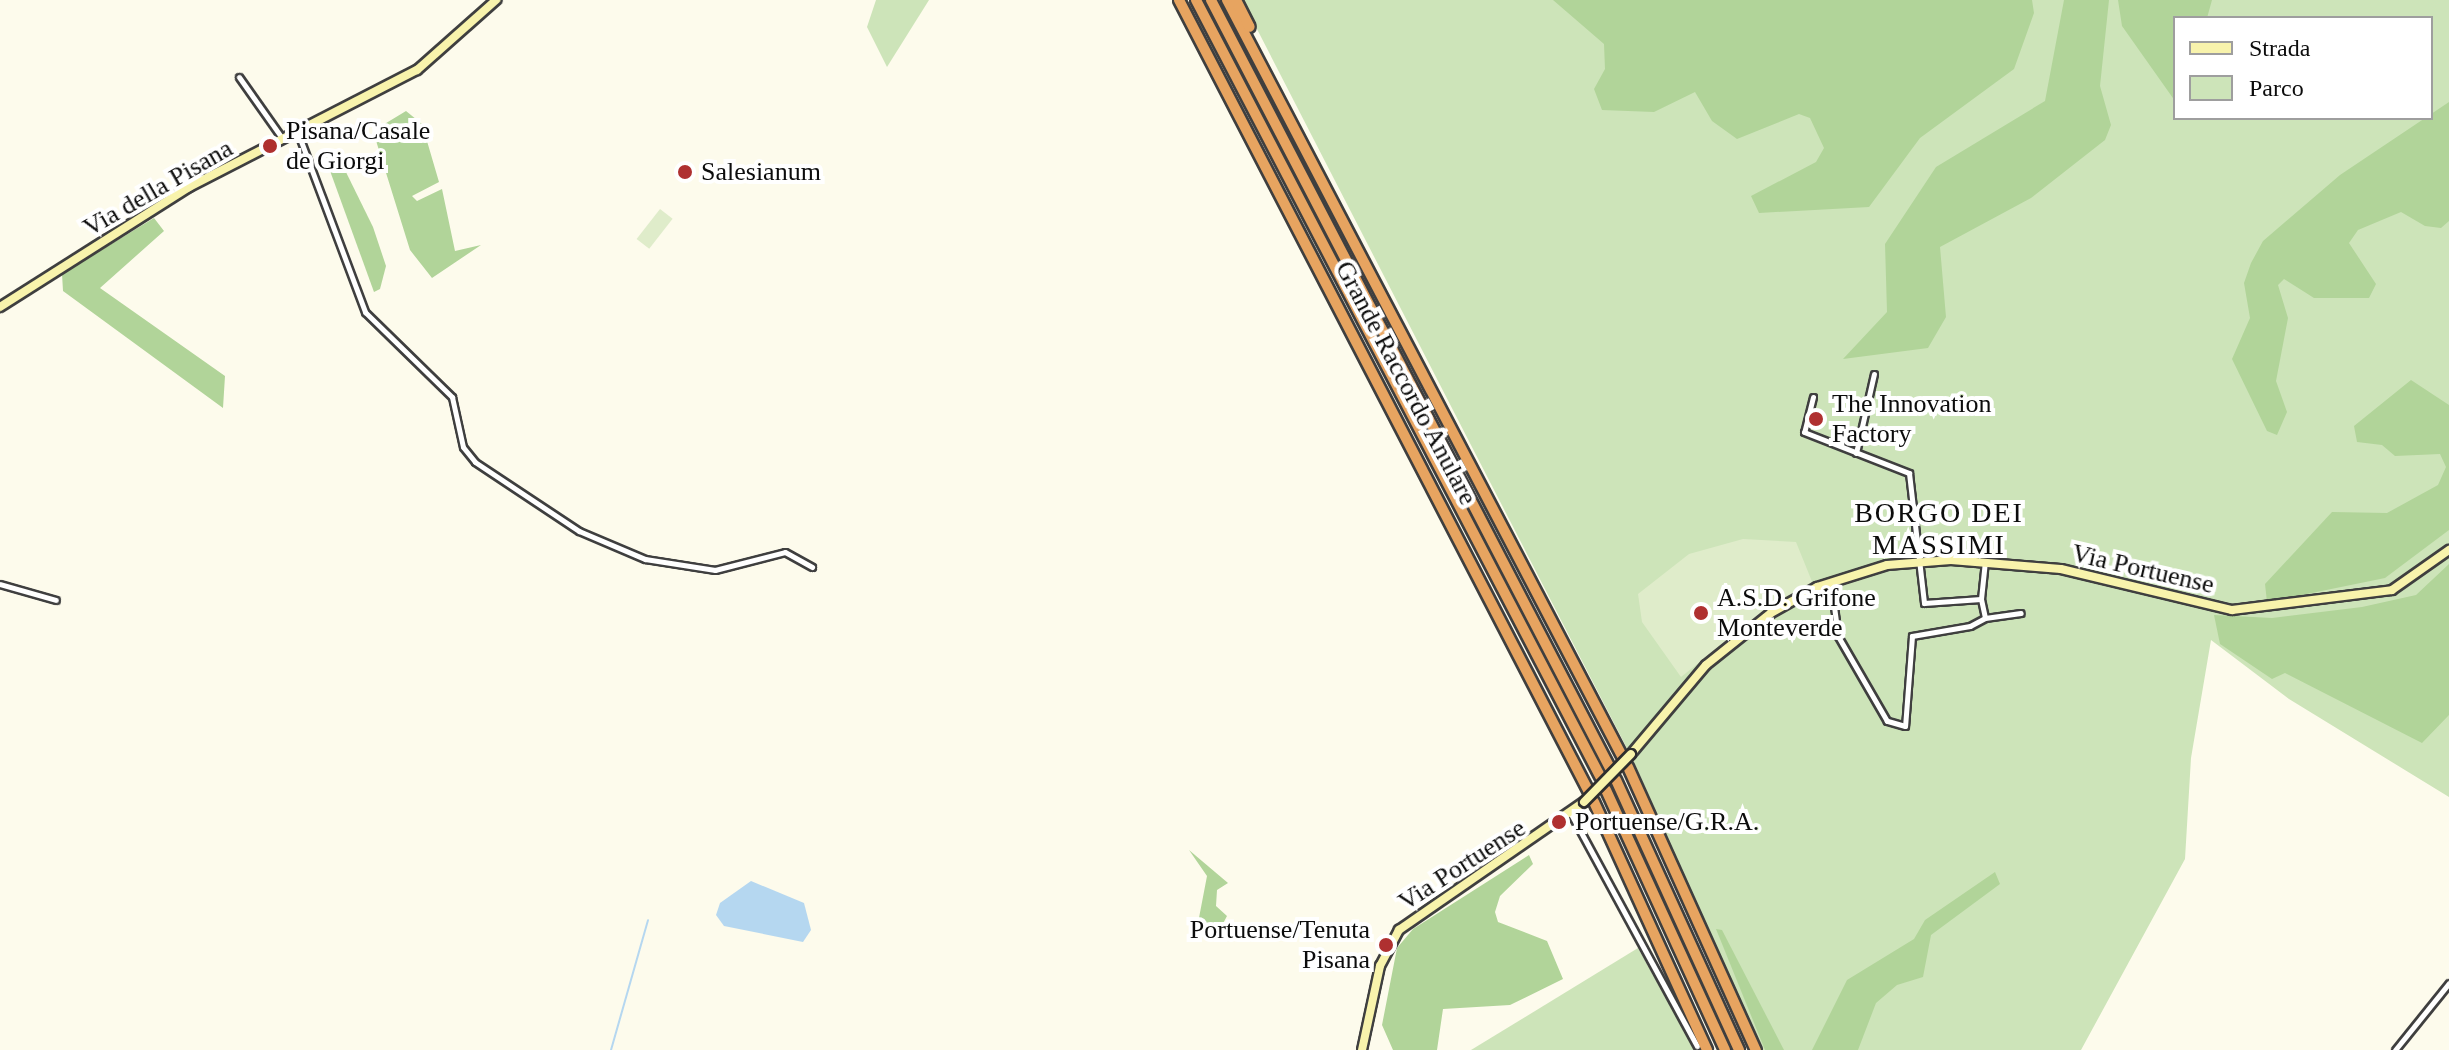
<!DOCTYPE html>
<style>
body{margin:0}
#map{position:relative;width:2449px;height:1050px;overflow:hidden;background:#fdfbec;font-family:Georgia,serif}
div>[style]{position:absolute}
.green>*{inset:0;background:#cde4b9}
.forest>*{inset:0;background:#b1d499}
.pitch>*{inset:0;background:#dfecca;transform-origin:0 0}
.water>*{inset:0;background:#b5d7f0}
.stream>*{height:2px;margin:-1px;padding:0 1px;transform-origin:1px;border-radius:1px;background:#b5d7f0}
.roads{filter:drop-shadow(2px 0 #3f3f3f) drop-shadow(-2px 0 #3f3f3f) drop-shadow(0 2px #3f3f3f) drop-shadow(0 -2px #3f3f3f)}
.minor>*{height:5px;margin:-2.5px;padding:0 2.5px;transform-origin:2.5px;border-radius:2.5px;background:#fff}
.secondary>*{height:8px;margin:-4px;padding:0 4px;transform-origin:4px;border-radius:4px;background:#f8f3ac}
.motorway>*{height:10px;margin:-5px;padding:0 5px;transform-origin:5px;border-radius:5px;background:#e7a460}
.bridges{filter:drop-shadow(2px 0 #2e2e2e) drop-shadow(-2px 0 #2e2e2e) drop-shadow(0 2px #2e2e2e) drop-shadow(0 -2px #2e2e2e)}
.secondary-bridge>*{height:8px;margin:-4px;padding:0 4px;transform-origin:4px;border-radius:4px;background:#f8f3ac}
.dots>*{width:22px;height:22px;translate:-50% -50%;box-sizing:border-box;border:4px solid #fff;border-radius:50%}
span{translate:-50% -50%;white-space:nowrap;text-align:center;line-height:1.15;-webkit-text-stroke:8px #fff;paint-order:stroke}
.poi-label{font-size:26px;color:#0c0c0c}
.left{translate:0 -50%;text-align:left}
.right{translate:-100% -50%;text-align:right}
.street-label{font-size:26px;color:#0c0c0c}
.neighbourhood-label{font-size:28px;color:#0c0c0c;letter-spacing:2px}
.legend{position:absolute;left:2173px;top:16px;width:260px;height:104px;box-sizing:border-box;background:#fff;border:2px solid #9e9e9e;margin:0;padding:10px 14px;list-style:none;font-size:24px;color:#0c0c0c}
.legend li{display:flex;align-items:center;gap:16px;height:40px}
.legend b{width:40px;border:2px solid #9e9e9e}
</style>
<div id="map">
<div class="green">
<div style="clip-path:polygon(876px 0,929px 0,887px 67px,867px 27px)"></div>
<div style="clip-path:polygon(evenodd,1242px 0,2449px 0,2449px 797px,2289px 699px,2211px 640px,2191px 758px,2185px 859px,2081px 1050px,1761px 1050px,1633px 760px,1242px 0,2175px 18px,2431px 18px,2431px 118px,2175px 118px,2175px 18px)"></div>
<div style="clip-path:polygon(1638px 948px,1695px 1050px,1471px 1050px)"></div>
</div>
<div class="forest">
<div style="clip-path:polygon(1553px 0,2032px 0,2034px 13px,2014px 69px,1920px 138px,1869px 207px,1759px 213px,1751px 196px,1816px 162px,1824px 148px,1810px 118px,1799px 114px,1737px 139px,1712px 121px,1695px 92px,1654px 112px,1602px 110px,1594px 89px,1605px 69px,1604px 44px)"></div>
<div style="clip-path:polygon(2064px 0,2109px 0,2100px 86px,2111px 125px,2105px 140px,2031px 198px,1940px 247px,1946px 317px,1928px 348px,1843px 359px,1887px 312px,1885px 244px,1936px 167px,2045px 101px)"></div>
<div style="clip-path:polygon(2118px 0,2212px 0,2207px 18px,2175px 18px,2175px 101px,2122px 26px)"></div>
<div style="clip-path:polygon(2449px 102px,2449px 221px,2441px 228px,2425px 226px,2401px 212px,2358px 230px,2349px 243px,2376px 284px,2369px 298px,2314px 298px,2284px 279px,2278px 285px,2288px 318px,2276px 381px,2287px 412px,2277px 435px,2267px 431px,2232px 359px,2250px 318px,2244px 283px,2251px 263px,2263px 241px,2340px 175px)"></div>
<div style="clip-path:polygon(406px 111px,422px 124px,439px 182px,412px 196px,417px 201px,442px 189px,455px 251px,481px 245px,432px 278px,410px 250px,373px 131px)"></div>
<div style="clip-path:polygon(325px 157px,341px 162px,373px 227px,386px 266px,380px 289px,374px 292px)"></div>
<div style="clip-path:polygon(154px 218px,164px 231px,100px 288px,225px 376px,223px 408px,63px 291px,62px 274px)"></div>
<div style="clip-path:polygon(2411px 380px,2449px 405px,2449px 530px,2385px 578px,2267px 602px,2265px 584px,2332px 512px,2387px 513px,2438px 485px,2446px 467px,2440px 454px,2395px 456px,2382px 445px,2357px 442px,2354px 426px)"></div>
<div style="clip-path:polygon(2449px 564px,2449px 715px,2422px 743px,2285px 673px,2272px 679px,2220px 644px,2214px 615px,2272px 618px,2362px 607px,2416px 595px)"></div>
<div style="clip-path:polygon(1189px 850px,1228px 883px,1217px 890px,1216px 906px,1227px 916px,1219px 931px,1198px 923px,1207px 876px)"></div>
<div style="clip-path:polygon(1529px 855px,1533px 864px,1500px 896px,1495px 912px,1498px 922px,1547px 941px,1563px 979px,1510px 1005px,1443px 1009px,1437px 1050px,1393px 1050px,1382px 1025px,1397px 948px,1413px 929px)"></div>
<div style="clip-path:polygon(1995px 872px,2000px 884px,1931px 935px,1923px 977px,1897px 985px,1876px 1003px,1858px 1050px,1812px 1050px,1847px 980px,1914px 939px,1925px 920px)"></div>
<div style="clip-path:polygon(1716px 929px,1722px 930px,1784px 1050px,1765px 1050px)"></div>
</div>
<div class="pitch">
<div style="left:660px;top:209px;width:16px;height:38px;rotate:38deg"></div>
<div style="clip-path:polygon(1743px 539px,1796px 542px,1813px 584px,1774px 603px,1681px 677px,1642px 622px,1638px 594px,1689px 554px)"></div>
</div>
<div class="water">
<div style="clip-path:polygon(751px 881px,804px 903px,811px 930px,803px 942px,724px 926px,716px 915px,720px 903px)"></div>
</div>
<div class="stream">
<div style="left:611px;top:1050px;width:135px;rotate:-74.1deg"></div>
</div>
<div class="roads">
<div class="minor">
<div style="left:239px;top:77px;width:75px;rotate:54.8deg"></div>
<div style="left:299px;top:136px;width:188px;rotate:69.4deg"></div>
<div style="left:365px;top:312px;width:122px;rotate:44.3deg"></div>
<div style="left:452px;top:397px;width:51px;rotate:77.6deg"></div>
<div style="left:463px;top:447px;width:19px;rotate:51deg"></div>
<div style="left:475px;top:462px;width:125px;rotate:33.6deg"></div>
<div style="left:579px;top:531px;width:72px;rotate:23deg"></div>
<div style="left:645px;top:559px;width:71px;rotate:8.9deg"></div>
<div style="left:715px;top:570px;width:72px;rotate:-14.4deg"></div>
<div style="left:785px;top:552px;width:31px;rotate:29deg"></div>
<div style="left:1813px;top:397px;width:36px;rotate:104deg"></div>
<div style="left:1804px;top:432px;width:113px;rotate:21.3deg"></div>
<div style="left:1909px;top:473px;width:131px;rotate:83.4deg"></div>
<div style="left:1924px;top:603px;width:57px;rotate:-4deg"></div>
<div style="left:1981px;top:599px;width:19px;rotate:78deg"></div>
<div style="left:1985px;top:618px;width:17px;rotate:152deg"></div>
<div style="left:1970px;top:626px;width:59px;rotate:170.2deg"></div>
<div style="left:1912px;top:636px;width:90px;rotate:94.4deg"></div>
<div style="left:1905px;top:726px;width:19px;rotate:-164deg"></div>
<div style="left:1887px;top:721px;width:98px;rotate:-120deg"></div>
<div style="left:1838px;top:636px;width:52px;rotate:-97.7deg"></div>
<div style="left:1856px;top:453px;width:81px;rotate:-77.2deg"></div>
<div style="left:0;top:584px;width:58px;rotate:15.9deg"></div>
<div style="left:1981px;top:599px;width:38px;rotate:-84deg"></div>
<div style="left:1985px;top:618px;width:36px;rotate:-8deg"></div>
<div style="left:1571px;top:814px;width:264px;rotate:61.5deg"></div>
<div style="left:2395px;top:1050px;width:86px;rotate:-51.1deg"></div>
</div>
<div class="secondary">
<div style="left:0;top:307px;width:224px;rotate:-32.4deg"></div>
<div style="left:189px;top:187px;width:256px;rotate:-27.2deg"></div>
<div style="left:417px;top:70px;width:106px;rotate:-41.5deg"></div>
<div style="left:1631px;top:754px;width:116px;rotate:-49.9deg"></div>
<div style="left:1706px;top:665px;width:83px;rotate:-38.7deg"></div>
<div style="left:1771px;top:613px;width:53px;rotate:-29.5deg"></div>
<div style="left:1817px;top:587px;width:73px;rotate:-17.4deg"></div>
<div style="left:1887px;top:565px;width:64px;rotate:-4.5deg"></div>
<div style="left:1951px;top:560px;width:110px;rotate:4.7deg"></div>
<div style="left:2061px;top:569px;width:176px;rotate:13.5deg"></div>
<div style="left:2232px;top:610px;width:161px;rotate:-7.1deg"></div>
<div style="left:2392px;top:590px;width:70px;rotate:-35.1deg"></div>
<div style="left:1362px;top:1050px;width:86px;rotate:-77.9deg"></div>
<div style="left:1380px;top:966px;width:41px;rotate:-62.2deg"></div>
<div style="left:1399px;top:930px;width:225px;rotate:-34.7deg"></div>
</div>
<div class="motorway">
<div style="left:1179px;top:0;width:890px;rotate:62.63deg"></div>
<div style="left:1196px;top:0;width:875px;rotate:62.5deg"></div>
<div style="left:1211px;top:0;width:865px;rotate:62.55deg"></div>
<div style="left:1227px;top:0;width:853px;rotate:62.41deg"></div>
<div style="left:1236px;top:0;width:30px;rotate:63deg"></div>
<div style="left:1628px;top:767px;width:311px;rotate:65.7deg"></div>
<div style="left:1616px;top:780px;width:297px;rotate:65.5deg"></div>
<div style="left:1606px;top:790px;width:286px;rotate:65.4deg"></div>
<div style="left:1594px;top:802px;width:273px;rotate:65.5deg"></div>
</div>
</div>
<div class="bridges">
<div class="secondary-bridge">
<div style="left:1584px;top:802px;width:67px;rotate:-45.6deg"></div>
</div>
</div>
<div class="dots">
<div style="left:270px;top:146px;background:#af3030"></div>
<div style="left:685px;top:172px;background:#af3030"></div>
<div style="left:1816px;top:419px;background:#af3030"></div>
<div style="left:1701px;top:613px;background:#af3030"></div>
<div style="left:1559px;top:822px;background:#af3030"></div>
<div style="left:1386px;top:945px;background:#af3030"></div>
</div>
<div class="poi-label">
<span class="left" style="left:286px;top:146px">Pisana/Casale<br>de Giorgi</span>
<span class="left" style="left:701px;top:172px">Salesianum</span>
<span class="left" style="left:1832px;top:419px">The Innovation<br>Factory</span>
<span class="left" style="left:1717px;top:613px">A.S.D. Grifone<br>Monteverde</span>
<span class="left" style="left:1575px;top:822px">Portuense/G.R.A.</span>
<span class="right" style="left:1370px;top:945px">Portuense/Tenuta<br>Pisana</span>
</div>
<div class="street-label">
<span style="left:158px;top:188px;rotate:-30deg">Via della Pisana</span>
<span style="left:1406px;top:383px;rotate:62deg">Grande Raccordo Anulare</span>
<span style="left:2143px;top:569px;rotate:13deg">Via Portuense</span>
<span style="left:1462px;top:865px;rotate:-33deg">Via Portuense</span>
</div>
<div class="neighbourhood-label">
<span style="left:1939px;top:529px">BORGO DEI<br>MASSIMI</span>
</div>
<ul class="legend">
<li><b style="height:10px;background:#f8f3ac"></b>Strada</li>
<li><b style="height:22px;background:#cde4b9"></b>Parco</li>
</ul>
</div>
